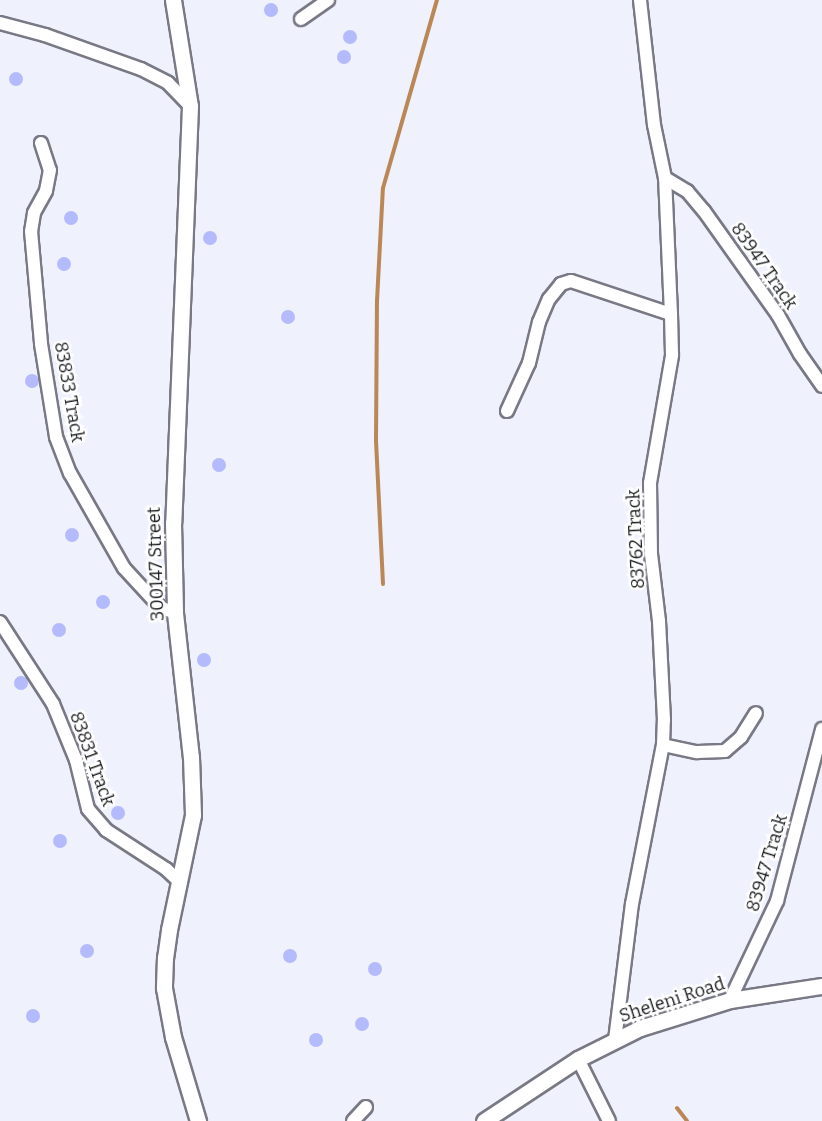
<!DOCTYPE html>
<style>
body{margin:0}
#map{position:relative;width:822px;height:1121px;overflow:hidden;background:#eff1fd;font-family:Bitter,serif}
div>[style]{position:absolute}
.stream>*{height:4px;margin:-2px;padding:0 2px;transform-origin:2px;border-radius:2px;background:#bb8755}
.building>*{inset:0;background:#b4bbfc}
.round{border-radius:50%}
.roads{filter:drop-shadow(2px 0 #787984) drop-shadow(-2px 0 #787984) drop-shadow(0 2px #787984) drop-shadow(0 -2px #787984)}
.minor>*{height:12px;margin:-6px;padding:0 6px;transform-origin:6px;border-radius:6px;background:#fff}
.tertiary>*{height:15px;margin:-7.5px;padding:0 7.5px;transform-origin:7.5px;border-radius:7.5px;background:#fff}
span{translate:-50% -50%;white-space:nowrap;text-align:center;line-height:1.15;-webkit-text-stroke:5px #fff;paint-order:stroke}
.street-label{font-size:18px;color:#1b1c20}
</style>
<div id="map">
<div class="stream">
<div style="left:383px;top:584px;width:143px;rotate:-92.8deg"></div>
<div style="left:376px;top:441px;width:140px;rotate:-89.6deg"></div>
<div style="left:377px;top:301px;width:113px;rotate:-87deg"></div>
<div style="left:383px;top:188px;width:196px;rotate:-74deg"></div>
<div style="left:677px;top:1108px;width:16px;rotate:52deg"></div>
</div>
<div class="building">
<div class="round" style="left:264px;top:3px;width:14px;height:14px"></div>
<div class="round" style="left:343px;top:30px;width:14px;height:14px"></div>
<div class="round" style="left:337px;top:50px;width:14px;height:14px"></div>
<div class="round" style="left:9px;top:72px;width:14px;height:14px"></div>
<div class="round" style="left:64px;top:211px;width:14px;height:14px"></div>
<div class="round" style="left:203px;top:231px;width:14px;height:14px"></div>
<div class="round" style="left:57px;top:257px;width:14px;height:14px"></div>
<div class="round" style="left:281px;top:310px;width:14px;height:14px"></div>
<div class="round" style="left:25px;top:374px;width:14px;height:14px"></div>
<div class="round" style="left:212px;top:458px;width:14px;height:14px"></div>
<div class="round" style="left:65px;top:528px;width:14px;height:14px"></div>
<div class="round" style="left:96px;top:595px;width:14px;height:14px"></div>
<div class="round" style="left:52px;top:623px;width:14px;height:14px"></div>
<div class="round" style="left:197px;top:653px;width:14px;height:14px"></div>
<div class="round" style="left:14px;top:676px;width:14px;height:14px"></div>
<div class="round" style="left:111px;top:806px;width:14px;height:14px"></div>
<div class="round" style="left:53px;top:834px;width:14px;height:14px"></div>
<div class="round" style="left:80px;top:944px;width:14px;height:14px"></div>
<div class="round" style="left:283px;top:949px;width:14px;height:14px"></div>
<div class="round" style="left:368px;top:962px;width:14px;height:14px"></div>
<div class="round" style="left:26px;top:1009px;width:14px;height:14px"></div>
<div class="round" style="left:355px;top:1017px;width:14px;height:14px"></div>
<div class="round" style="left:309px;top:1033px;width:14px;height:14px"></div>
</div>
<div class="roads">
<div class="minor">
<div style="left:301px;top:19px;width:33px;rotate:-35deg"></div>
<div style="left:0;top:23px;width:47px;rotate:14.9deg"></div>
<div style="left:45px;top:35px;width:102px;rotate:19.5deg"></div>
<div style="left:141px;top:69px;width:30px;rotate:27deg"></div>
<div style="left:168px;top:83px;width:32px;rotate:46deg"></div>
<div style="left:41px;top:143px;width:28px;rotate:72deg"></div>
<div style="left:50px;top:170px;width:21px;rotate:101deg"></div>
<div style="left:46px;top:191px;width:25px;rotate:119deg"></div>
<div style="left:34px;top:213px;width:18px;rotate:99deg"></div>
<div style="left:31px;top:231px;width:113px;rotate:84.9deg"></div>
<div style="left:41px;top:344px;width:94px;rotate:80.8deg"></div>
<div style="left:56px;top:437px;width:39px;rotate:69deg"></div>
<div style="left:70px;top:473px;width:109px;rotate:60.4deg"></div>
<div style="left:124px;top:568px;width:53px;rotate:47.3deg"></div>
<div style="left:160px;top:607px;width:16px;rotate:22deg"></div>
<div style="left:665px;top:178px;width:26px;rotate:31deg"></div>
<div style="left:687px;top:191px;width:26px;rotate:50deg"></div>
<div style="left:704px;top:211px;width:128px;rotate:54.6deg"></div>
<div style="left:778px;top:315px;width:45px;rotate:60.6deg"></div>
<div style="left:800px;top:354px;width:39px;rotate:55deg"></div>
<div style="left:507px;top:411px;width:53px;rotate:-65.4deg"></div>
<div style="left:529px;top:363px;width:42px;rotate:-76.3deg"></div>
<div style="left:539px;top:322px;width:25px;rotate:-67deg"></div>
<div style="left:549px;top:299px;width:19px;rotate:-51deg"></div>
<div style="left:561px;top:284px;width:10px;rotate:-17deg"></div>
<div style="left:571px;top:281px;width:105px;rotate:18.3deg"></div>
<div style="left:0;top:622px;width:98px;rotate:57.1deg"></div>
<div style="left:53px;top:704px;width:61px;rotate:67.7deg"></div>
<div style="left:76px;top:760px;width:50px;rotate:76.2deg"></div>
<div style="left:88px;top:809px;width:28px;rotate:49deg"></div>
<div style="left:106px;top:830px;width:72px;rotate:33deg"></div>
<div style="left:166px;top:869px;width:18px;rotate:43deg"></div>
<div style="left:663px;top:745px;width:35px;rotate:12deg"></div>
<div style="left:697px;top:752px;width:28px;rotate:-2deg"></div>
<div style="left:725px;top:751px;width:21px;rotate:-41deg"></div>
<div style="left:741px;top:737px;width:28px;rotate:-58deg"></div>
<div style="left:730px;top:1000px;width:110px;rotate:-64.6deg"></div>
<div style="left:777px;top:901px;width:178px;rotate:-75.3deg"></div>
<div style="left:615px;top:1040px;width:137px;rotate:-82.9deg"></div>
<div style="left:632px;top:904px;width:162px;rotate:-79deg"></div>
<div style="left:663px;top:745px;width:25px;rotate:-88deg"></div>
<div style="left:664px;top:720px;width:99px;rotate:-92.9deg"></div>
<div style="left:659px;top:621px;width:67px;rotate:-96.8deg"></div>
<div style="left:651px;top:554px;width:71px;rotate:-90.8deg"></div>
<div style="left:650px;top:483px;width:130px;rotate:-80.2deg"></div>
<div style="left:672px;top:355px;width:41px;rotate:-91.4deg"></div>
<div style="left:671px;top:314px;width:136px;rotate:-92.5deg"></div>
<div style="left:665px;top:178px;width:54px;rotate:-101.7deg"></div>
<div style="left:654px;top:125px;width:126px;rotate:-96.4deg"></div>
<div style="left:578px;top:1059px;width:69px;rotate:63.4deg"></div>
<div style="left:353px;top:1121px;width:19px;rotate:-47deg"></div>
</div>
<div class="tertiary">
<div style="left:173px;top:0;width:107px;rotate:80.9deg"></div>
<div style="left:190px;top:106px;width:417px;rotate:92.3deg"></div>
<div style="left:173px;top:523px;width:90px;rotate:88.7deg"></div>
<div style="left:175px;top:613px;width:145px;rotate:83.7deg"></div>
<div style="left:191px;top:757px;width:58px;rotate:88deg"></div>
<div style="left:193px;top:815px;width:117px;rotate:101.8deg"></div>
<div style="left:169px;top:930px;width:27px;rotate:98deg"></div>
<div style="left:165px;top:957px;width:31px;rotate:92deg"></div>
<div style="left:164px;top:988px;width:50px;rotate:79.6deg"></div>
<div style="left:173px;top:1037px;width:88px;rotate:73.4deg"></div>
<div style="left:484px;top:1121px;width:113px;rotate:-33.4deg"></div>
<div style="left:578px;top:1059px;width:69px;rotate:-26.6deg"></div>
<div style="left:640px;top:1028px;width:94px;rotate:-17.3deg"></div>
<div style="left:730px;top:1000px;width:93px;rotate:-8.7deg"></div>
</div>
</div>
<div class="street-label">
<span style="left:764px;top:266px;rotate:55deg">83947 Track</span>
<span style="left:69px;top:392px;rotate:80deg">83833 Track</span>
<span style="left:636px;top:539px;rotate:-93deg">83762 Track</span>
<span style="left:156px;top:564px;rotate:-92deg">300147 Street</span>
<span style="left:92px;top:759px;rotate:70deg">83831 Track</span>
<span style="left:767px;top:863px;rotate:-73deg">83947 Track</span>
<span style="left:672px;top:1000px;rotate:-18deg">Sheleni Road</span>
</div>
</div>
